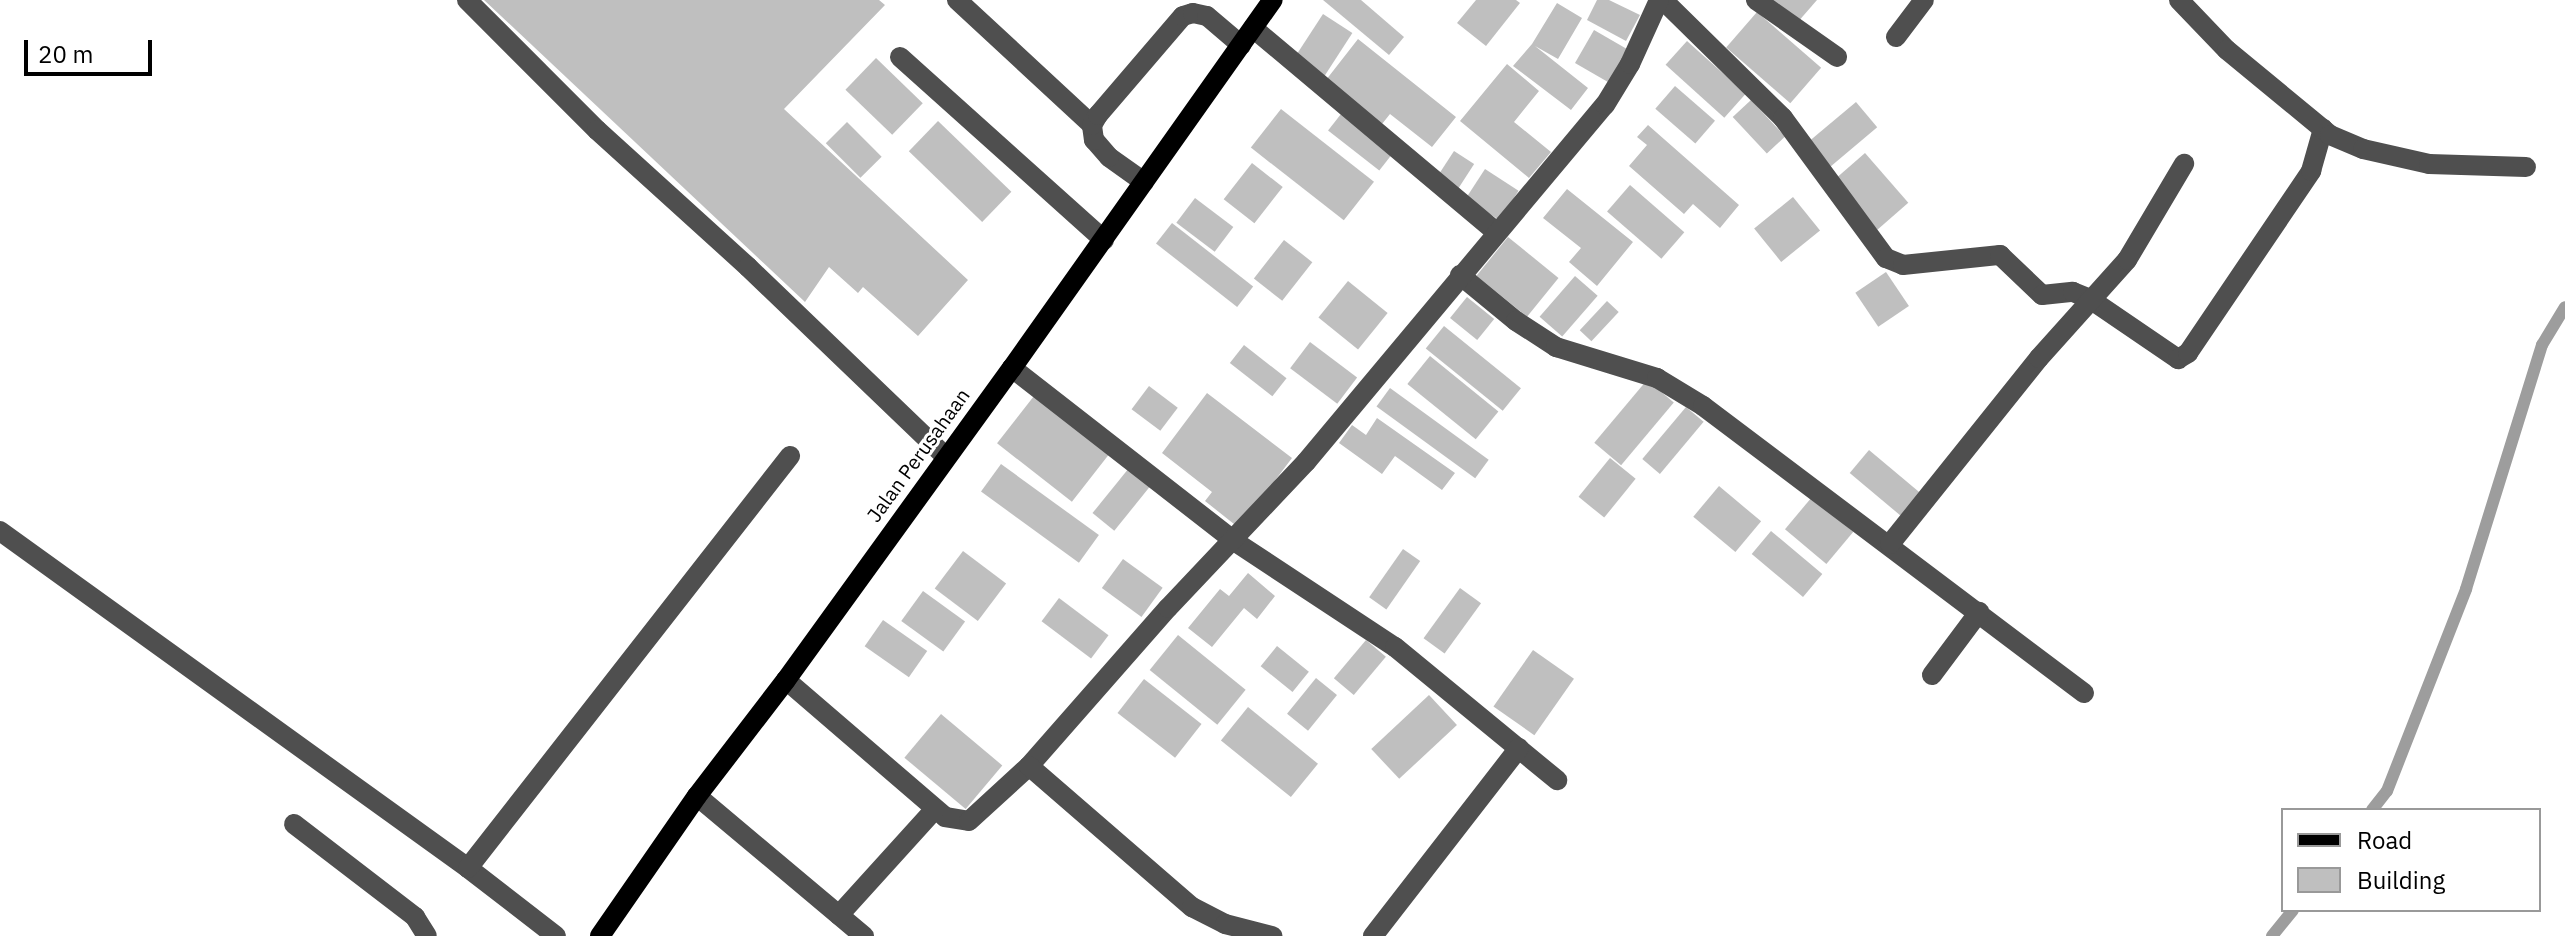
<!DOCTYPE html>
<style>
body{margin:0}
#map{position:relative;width:2565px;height:936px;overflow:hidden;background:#fff;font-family:"IBM Plex Sans",sans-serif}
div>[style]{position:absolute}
.stream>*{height:12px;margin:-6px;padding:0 6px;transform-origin:6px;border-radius:6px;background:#9d9d9d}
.building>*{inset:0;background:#bfbfbf;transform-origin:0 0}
.minor>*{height:20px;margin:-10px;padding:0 10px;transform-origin:10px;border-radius:10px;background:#4f4f4f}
.major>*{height:20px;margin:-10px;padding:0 10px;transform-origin:10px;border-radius:10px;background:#000}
span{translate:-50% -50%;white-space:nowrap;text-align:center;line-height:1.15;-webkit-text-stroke:6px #fff;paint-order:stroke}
.street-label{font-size:20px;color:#000}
.legend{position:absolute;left:2281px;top:808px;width:260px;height:104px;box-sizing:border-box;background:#fff;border:2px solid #999;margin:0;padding:10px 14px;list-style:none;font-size:24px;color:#000}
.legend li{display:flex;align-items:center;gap:16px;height:40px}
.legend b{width:40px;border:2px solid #999}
.scale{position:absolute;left:24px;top:40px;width:128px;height:36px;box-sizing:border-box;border:4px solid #000;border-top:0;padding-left:10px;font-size:24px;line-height:28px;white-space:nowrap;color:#000;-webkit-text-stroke:6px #fff;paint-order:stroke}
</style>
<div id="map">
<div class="stream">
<div style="left:2372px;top:810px;width:24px;rotate:-52deg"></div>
<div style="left:2387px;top:791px;width:217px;rotate:-68.6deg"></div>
<div style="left:2466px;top:589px;width:256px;rotate:-72.7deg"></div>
<div style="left:2542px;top:345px;width:44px;rotate:-58.8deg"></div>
<div style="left:2272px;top:936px;width:33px;rotate:-51deg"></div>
</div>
<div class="building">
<div style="clip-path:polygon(484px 0,879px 0,885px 5px,784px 109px,968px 280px,918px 336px,863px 287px,858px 293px,829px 267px,805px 302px)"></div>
<div style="clip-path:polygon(1323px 0,1361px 0,1404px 37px,1389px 55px)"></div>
<div style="clip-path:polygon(1476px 0,1516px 0,1520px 3px,1486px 46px,1457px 23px)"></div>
<div style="clip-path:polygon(1597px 0,1609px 0,1640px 15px,1626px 41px,1587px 20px)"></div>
<div style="clip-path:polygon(1772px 0,1817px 0,1797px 23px)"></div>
<div style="clip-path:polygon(1557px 3px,1582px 18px,1558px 59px,1535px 46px,1588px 88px,1571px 110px,1513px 66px,1532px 44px)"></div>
<div style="left:1757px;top:12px;width:85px;height:47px;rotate:41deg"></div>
<div style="left:1323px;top:14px;width:35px;height:52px;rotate:33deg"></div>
<div style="left:1594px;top:30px;width:39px;height:38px;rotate:30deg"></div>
<div style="clip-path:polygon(1358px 39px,1456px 117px,1432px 147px,1390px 114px,1382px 124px,1326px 80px)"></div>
<div style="left:1687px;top:41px;width:79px;height:32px;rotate:42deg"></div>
<div style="left:876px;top:58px;width:65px;height:44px;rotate:44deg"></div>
<div style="clip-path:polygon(1507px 64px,1539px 91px,1514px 122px,1551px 152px,1529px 178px,1460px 121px)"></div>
<div style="left:1675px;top:86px;width:53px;height:30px;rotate:41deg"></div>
<div style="left:1751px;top:100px;width:50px;height:25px;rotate:47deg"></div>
<div style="left:1856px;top:102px;width:33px;height:62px;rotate:50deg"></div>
<div style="left:1281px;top:109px;width:118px;height:49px;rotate:38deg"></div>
<div style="left:1341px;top:114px;width:65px;height:21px;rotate:38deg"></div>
<div style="left:938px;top:121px;width:102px;height:42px;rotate:44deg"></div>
<div style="left:847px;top:122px;width:49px;height:30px;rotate:45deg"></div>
<div style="clip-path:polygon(1648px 125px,1739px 205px,1720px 228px,1693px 204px,1684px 214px,1629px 166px,1647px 145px,1637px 137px)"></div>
<div style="left:1454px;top:151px;width:24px;height:35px;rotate:33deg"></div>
<div style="left:1865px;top:153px;width:66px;height:41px;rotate:49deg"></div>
<div style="left:1252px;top:163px;width:39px;height:46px;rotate:38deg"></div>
<div style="left:1485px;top:169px;width:40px;height:35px;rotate:33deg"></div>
<div style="left:1630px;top:185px;width:72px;height:35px;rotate:41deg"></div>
<div style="clip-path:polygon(1567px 189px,1633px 242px,1597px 286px,1569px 262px,1581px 248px,1543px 218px)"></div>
<div style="left:1793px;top:197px;width:43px;height:50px;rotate:51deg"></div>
<div style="left:1195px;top:198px;width:48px;height:31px;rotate:37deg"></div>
<div style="left:1172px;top:223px;width:103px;height:26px;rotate:38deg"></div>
<div style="left:1508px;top:237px;width:65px;height:50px;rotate:39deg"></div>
<div style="left:1284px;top:240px;width:36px;height:49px;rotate:38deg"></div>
<div style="left:1886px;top:272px;width:41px;height:37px;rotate:56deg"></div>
<div style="left:1575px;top:276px;width:30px;height:54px;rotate:41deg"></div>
<div style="left:1348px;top:281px;width:51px;height:47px;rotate:39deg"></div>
<div style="left:1467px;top:297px;width:35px;height:27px;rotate:39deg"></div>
<div style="left:1607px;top:301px;width:16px;height:40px;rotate:43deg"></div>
<div style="left:1444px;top:326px;width:99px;height:29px;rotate:39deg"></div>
<div style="left:1310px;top:342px;width:59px;height:33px;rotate:37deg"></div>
<div style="left:1244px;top:345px;width:54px;height:23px;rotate:38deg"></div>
<div style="left:1430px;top:356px;width:88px;height:36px;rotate:39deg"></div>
<div style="left:1647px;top:380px;width:35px;height:82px;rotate:40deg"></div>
<div style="left:1149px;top:386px;width:36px;height:29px;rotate:37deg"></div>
<div style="left:1390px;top:388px;width:122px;height:23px;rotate:36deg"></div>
<div style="clip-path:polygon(1207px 393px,1292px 458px,1239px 528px,1205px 501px,1212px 492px,1162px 453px)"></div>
<div style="left:1034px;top:396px;width:95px;height:60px;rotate:38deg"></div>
<div style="left:1686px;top:407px;width:23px;height:68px;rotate:40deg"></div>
<div style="clip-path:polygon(1377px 418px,1455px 473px,1442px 490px,1395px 456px,1382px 474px,1339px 443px,1352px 425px,1366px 435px)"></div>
<div style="left:1869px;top:450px;width:67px;height:30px;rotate:40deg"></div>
<div style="left:1610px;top:458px;width:33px;height:50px;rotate:39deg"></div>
<div style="left:1001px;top:464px;width:121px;height:34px;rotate:36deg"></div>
<div style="left:1129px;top:468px;width:28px;height:58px;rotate:39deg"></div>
<div style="left:1719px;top:486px;width:55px;height:40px;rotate:40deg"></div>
<div style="left:1812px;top:497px;width:54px;height:42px;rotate:40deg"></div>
<div style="left:1771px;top:531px;width:67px;height:30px;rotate:40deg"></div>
<div style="left:1403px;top:549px;width:21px;height:59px;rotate:35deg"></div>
<div style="left:963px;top:551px;width:54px;height:47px;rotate:37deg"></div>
<div style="left:1123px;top:559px;width:49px;height:36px;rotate:36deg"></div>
<div style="clip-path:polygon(1248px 573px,1275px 596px,1257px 619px,1244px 608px,1212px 647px,1188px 628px,1220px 589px,1229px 596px)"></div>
<div style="left:1460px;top:588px;width:26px;height:62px;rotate:36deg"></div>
<div style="left:923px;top:591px;width:52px;height:37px;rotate:36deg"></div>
<div style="left:1059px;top:598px;width:62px;height:29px;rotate:37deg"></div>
<div style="left:883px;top:620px;width:54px;height:32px;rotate:35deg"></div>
<div style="left:1178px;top:635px;width:87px;height:45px;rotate:39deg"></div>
<div style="left:1366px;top:640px;width:26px;height:50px;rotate:40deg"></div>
<div style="left:1277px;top:646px;width:41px;height:26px;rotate:39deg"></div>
<div style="left:1533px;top:650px;width:50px;height:69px;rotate:35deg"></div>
<div style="left:1316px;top:678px;width:27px;height:46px;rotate:39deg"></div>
<div style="left:1144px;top:679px;width:73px;height:43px;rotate:38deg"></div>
<div style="left:1429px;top:695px;width:41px;height:79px;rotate:47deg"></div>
<div style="left:1248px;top:707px;width:90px;height:43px;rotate:39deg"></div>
<div style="left:941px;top:714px;width:80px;height:57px;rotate:40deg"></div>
</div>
<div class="minor">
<div style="left:467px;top:0;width:184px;rotate:45deg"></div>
<div style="left:597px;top:130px;width:204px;rotate:42.2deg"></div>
<div style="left:748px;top:267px;width:273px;rotate:43.8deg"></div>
<div style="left:957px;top:0;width:184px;rotate:42.8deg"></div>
<div style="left:1663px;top:0;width:168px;rotate:44.5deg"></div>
<div style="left:1783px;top:118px;width:174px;rotate:53.7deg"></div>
<div style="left:1886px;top:258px;width:18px;rotate:22deg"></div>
<div style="left:1903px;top:265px;width:98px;rotate:-5.9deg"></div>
<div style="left:2000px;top:255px;width:58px;rotate:43.6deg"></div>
<div style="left:2042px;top:295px;width:31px;rotate:-6deg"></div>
<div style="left:2073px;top:292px;width:18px;rotate:22deg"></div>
<div style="left:2090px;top:299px;width:107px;rotate:34.3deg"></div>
<div style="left:2178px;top:359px;width:12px;rotate:-31deg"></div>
<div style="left:2188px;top:353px;width:220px;rotate:-55.9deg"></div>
<div style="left:2311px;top:171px;width:44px;rotate:-74.1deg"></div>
<div style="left:1756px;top:0;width:99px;rotate:35.1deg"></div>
<div style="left:2179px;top:0;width:69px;rotate:46.2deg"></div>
<div style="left:2227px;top:50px;width:134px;rotate:39.5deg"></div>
<div style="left:2330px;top:135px;width:36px;rotate:23deg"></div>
<div style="left:2363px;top:149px;width:68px;rotate:12.8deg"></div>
<div style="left:2429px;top:164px;width:97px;rotate:1.8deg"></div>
<div style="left:1253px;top:28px;width:317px;rotate:40deg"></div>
<div style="left:1896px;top:37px;width:46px;rotate:-52.9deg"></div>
<div style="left:900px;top:57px;width:274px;rotate:41.9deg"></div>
<div style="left:1144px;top:182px;width:43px;rotate:-144.5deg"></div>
<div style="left:1109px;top:157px;width:23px;rotate:-131deg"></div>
<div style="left:1094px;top:140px;width:15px;rotate:-98deg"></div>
<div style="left:1092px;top:125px;width:12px;rotate:-59deg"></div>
<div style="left:1098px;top:115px;width:130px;rotate:-49.4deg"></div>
<div style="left:1183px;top:16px;width:10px;rotate:-17deg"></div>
<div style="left:1193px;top:13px;width:14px;rotate:12deg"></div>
<div style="left:1207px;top:16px;width:45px;rotate:40.5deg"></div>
<div style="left:1460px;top:275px;width:72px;rotate:39.4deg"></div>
<div style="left:1516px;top:321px;width:48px;rotate:33deg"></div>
<div style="left:1556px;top:347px;width:106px;rotate:17.1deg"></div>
<div style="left:1657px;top:378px;width:54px;rotate:31.3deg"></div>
<div style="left:1703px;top:406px;width:477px;rotate:37deg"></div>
<div style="left:1012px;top:368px;width:281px;rotate:37.9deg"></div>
<div style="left:1234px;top:541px;width:193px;rotate:33.4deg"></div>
<div style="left:1395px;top:647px;width:210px;rotate:39.4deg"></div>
<div style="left:0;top:531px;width:577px;rotate:35.76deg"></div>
<div style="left:468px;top:868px;width:111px;rotate:37.7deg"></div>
<div style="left:1890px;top:544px;width:238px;rotate:-51.3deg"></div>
<div style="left:2039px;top:358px;width:132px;rotate:-48.1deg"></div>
<div style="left:2127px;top:260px;width:112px;rotate:-59.3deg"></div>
<div style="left:1932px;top:675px;width:79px;rotate:-53.3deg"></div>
<div style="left:786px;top:680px;width:210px;rotate:40.7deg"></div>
<div style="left:945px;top:817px;width:24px;rotate:9deg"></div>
<div style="left:969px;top:821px;width:81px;rotate:-42.5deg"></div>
<div style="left:1029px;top:766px;width:210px;rotate:-48.7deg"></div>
<div style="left:1168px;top:608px;width:201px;rotate:-46.6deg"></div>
<div style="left:1306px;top:462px;width:466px;rotate:-50.1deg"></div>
<div style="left:1605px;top:105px;width:48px;rotate:-58.6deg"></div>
<div style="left:1630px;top:64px;width:70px;rotate:-65.6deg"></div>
<div style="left:1029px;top:766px;width:216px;rotate:40.9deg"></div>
<div style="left:1192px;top:907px;width:37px;rotate:27deg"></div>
<div style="left:1225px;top:924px;width:49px;rotate:14.3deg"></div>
<div style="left:697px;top:796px;width:218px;rotate:40deg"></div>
<div style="left:294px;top:824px;width:153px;rotate:37.5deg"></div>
<div style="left:415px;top:917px;width:22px;rotate:58deg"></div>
<div style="left:468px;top:868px;width:523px;rotate:-51.99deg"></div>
<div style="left:839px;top:915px;width:143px;rotate:-47.8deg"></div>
<div style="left:1373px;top:936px;width:238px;rotate:-52.2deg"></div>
</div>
<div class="major">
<div style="left:600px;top:936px;width:170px;rotate:-55.3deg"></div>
<div style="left:697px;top:796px;width:146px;rotate:-52.5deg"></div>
<div style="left:786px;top:680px;width:385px;rotate:-54.1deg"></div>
<div style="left:1012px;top:368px;width:451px;rotate:-54.7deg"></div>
</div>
<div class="street-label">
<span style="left:918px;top:455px;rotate:-54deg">Jalan Perusahaan</span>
</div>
<ul class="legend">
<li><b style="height:10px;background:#000"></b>Road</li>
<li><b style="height:22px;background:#bfbfbf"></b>Building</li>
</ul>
<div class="scale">20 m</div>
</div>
